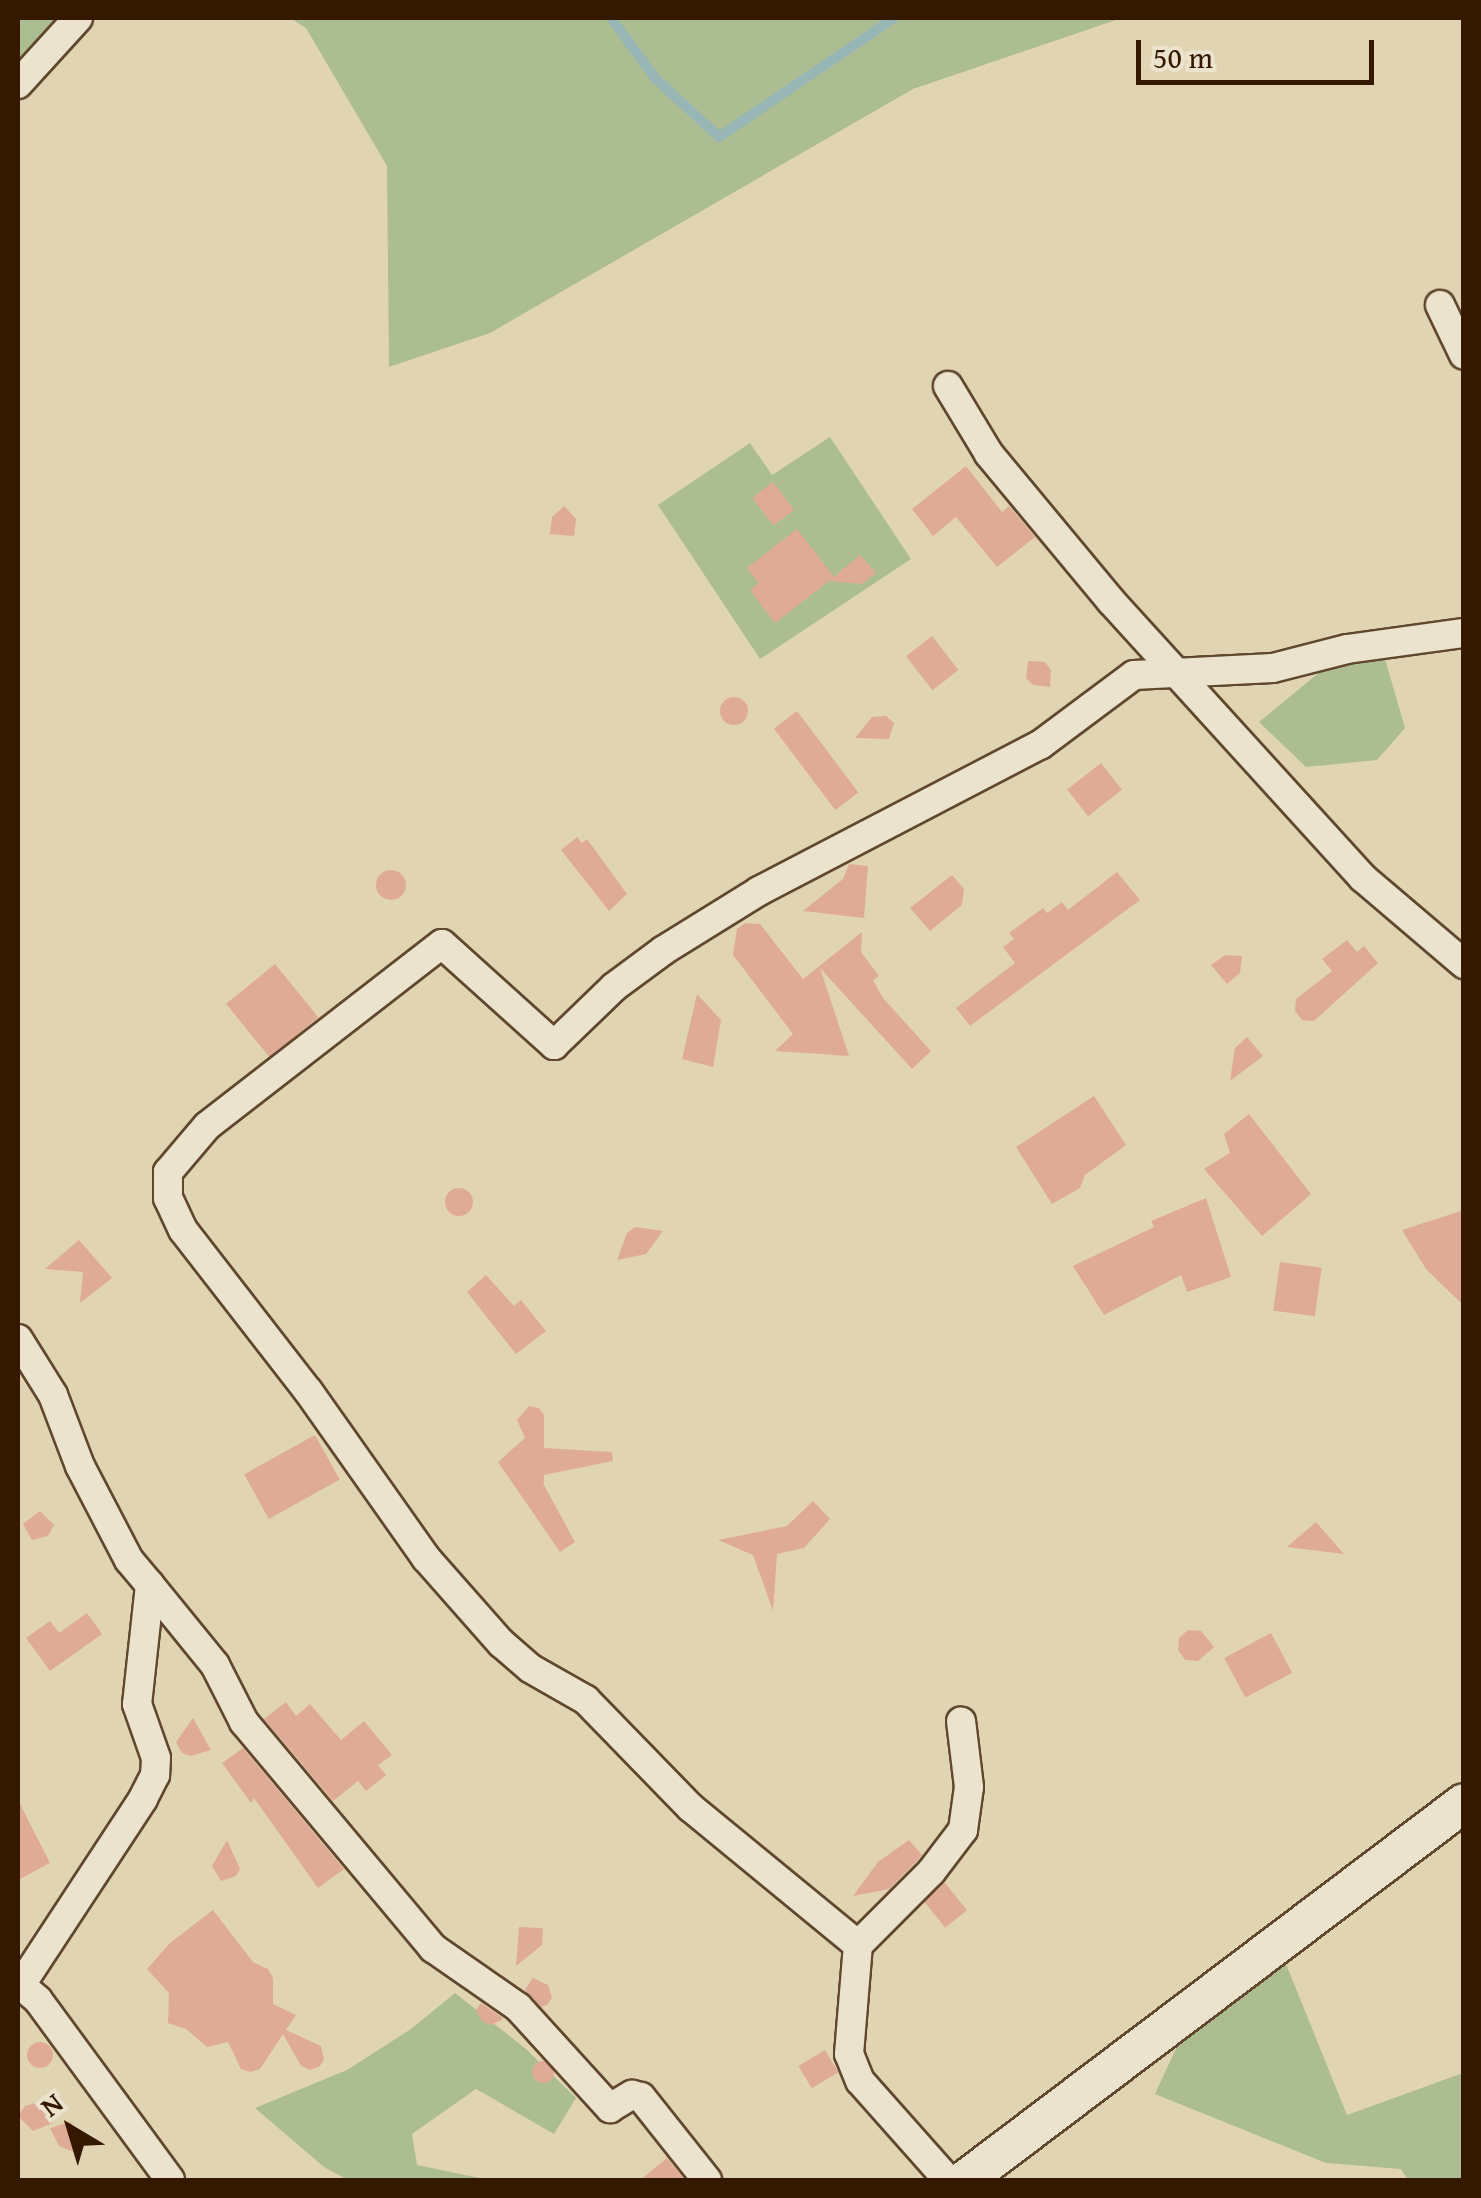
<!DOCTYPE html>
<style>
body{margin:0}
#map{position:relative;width:1481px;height:2198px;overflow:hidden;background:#e1d4b3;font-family:"Gentium Book Plus",serif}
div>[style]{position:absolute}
.green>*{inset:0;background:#acbe91}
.stream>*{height:10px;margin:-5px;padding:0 5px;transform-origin:5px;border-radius:5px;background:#97b6b5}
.building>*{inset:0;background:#e0ab96;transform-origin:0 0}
.round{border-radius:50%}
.roads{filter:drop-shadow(2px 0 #60472d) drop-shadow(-2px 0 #60472d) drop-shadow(0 2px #60472d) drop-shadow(0 -2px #60472d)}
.street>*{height:28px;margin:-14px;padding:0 14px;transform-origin:14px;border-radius:14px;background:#ece3ce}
.secondary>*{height:38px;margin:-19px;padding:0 19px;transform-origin:19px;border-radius:19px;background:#ece3ce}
span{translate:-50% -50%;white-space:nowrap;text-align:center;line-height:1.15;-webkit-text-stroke:8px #ece3ce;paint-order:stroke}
.frame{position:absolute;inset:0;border:20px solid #351800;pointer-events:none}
.north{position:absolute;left:20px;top:2078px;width:100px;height:100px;-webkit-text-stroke:8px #ece3ce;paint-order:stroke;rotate:322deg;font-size:28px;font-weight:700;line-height:40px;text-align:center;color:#351800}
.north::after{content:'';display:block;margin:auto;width:35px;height:45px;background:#351800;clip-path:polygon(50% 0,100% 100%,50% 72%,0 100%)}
.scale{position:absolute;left:1136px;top:40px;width:238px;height:45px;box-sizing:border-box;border:5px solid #351800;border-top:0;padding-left:12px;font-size:30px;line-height:35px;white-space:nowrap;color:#351800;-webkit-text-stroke:8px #ece3ce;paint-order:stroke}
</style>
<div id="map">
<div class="green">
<div style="clip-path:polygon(18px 18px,64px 18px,18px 65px)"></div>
<div style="clip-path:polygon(290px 18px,1122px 18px,913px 89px,490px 333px,389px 367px,387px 166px,306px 28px)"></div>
<div style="clip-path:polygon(830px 437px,911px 559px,760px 659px,658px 505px,750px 443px,772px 475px)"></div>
<div style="clip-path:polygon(1343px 653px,1385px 659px,1405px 728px,1377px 760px,1306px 767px,1259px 722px)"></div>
<div style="clip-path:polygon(1282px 1954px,1347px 2115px,1463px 2073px,1463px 2180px,1408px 2180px,1401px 2169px,1326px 2163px,1155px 2094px,1185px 2029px)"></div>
<div style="clip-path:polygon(455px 1993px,526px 2049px,576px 2098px,554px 2134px,476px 2089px,412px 2134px,417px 2165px,489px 2180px,348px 2180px,324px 2167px,255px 2108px,347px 2070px,411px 2029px)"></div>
</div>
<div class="stream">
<div style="left:611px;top:18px;width:76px;rotate:53.6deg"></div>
<div style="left:656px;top:79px;width:86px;rotate:42.6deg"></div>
<div style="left:719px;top:137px;width:212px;rotate:-34.2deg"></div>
</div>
<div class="building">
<div style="clip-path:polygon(966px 466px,1002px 512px,1009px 506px,1035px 537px,997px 567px,956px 517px,933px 536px,912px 509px)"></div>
<div style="left:773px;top:482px;width:35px;height:26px;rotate:53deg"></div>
<div style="clip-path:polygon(564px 506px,576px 519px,574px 536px,550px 534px,552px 517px)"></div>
<div style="clip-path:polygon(797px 529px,834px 577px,775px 623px,750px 590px,759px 583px,747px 568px)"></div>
<div style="clip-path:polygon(860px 555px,876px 573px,862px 584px,829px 581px)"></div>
<div style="left:932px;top:636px;width:43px;height:33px;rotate:52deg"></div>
<div style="clip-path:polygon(1028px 661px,1045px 662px,1051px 670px,1050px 687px,1033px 685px,1026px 678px)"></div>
<div class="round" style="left:720px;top:697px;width:28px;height:28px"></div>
<div style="left:797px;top:711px;width:102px;height:29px;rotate:53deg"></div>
<div style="clip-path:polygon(886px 716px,894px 723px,889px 739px,855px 738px,872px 717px)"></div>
<div style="left:1101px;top:763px;width:34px;height:43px;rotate:52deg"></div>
<div style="clip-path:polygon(577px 837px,582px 843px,587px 839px,627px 894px,609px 911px,561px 850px)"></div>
<div style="clip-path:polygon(849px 864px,868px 866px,864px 918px,803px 911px,843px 879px)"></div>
<div class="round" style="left:376px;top:870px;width:30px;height:30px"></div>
<div style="clip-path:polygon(1117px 872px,1140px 900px,970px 1026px,956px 1008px,1015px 963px,1003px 947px,1014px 939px,1009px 933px,1043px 908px,1047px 913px,1062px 902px,1068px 910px)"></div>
<div style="clip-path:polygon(952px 875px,964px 889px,962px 905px,930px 931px,910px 908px)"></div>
<div style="clip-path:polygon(745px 923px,760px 924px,803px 979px,862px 932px,861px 952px,879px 976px,873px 980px,883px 998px,931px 1051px,912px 1069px,820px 968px,849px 1056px,775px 1051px,793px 1034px,733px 955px,737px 929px)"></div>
<div style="clip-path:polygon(1347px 940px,1357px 952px,1364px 946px,1378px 963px,1314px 1021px,1302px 1020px,1295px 1011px,1296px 999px,1332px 971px,1322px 959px)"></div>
<div style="clip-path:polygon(1225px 955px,1242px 956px,1240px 973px,1227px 984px,1211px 965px)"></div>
<div style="left:275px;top:964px;width:69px;height:63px;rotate:51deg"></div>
<div style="clip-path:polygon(697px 994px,721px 1020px,713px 1067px,682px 1059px)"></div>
<div style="clip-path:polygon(1247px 1037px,1263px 1056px,1230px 1081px,1235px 1048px)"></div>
<div style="clip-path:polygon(1094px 1096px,1126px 1145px,1085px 1175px,1080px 1188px,1052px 1204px,1016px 1147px)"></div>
<div style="clip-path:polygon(1249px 1114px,1311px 1194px,1262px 1236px,1204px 1169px,1230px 1153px,1224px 1134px)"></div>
<div class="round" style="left:445px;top:1188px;width:28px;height:28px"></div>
<div style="clip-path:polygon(1206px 1198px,1231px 1277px,1187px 1292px,1181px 1275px,1104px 1315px,1073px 1266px,1154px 1227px,1151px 1221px)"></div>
<div style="clip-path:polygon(1464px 1210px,1464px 1306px,1426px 1269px,1402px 1230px)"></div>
<div style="clip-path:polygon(635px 1227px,663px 1231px,646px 1254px,617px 1260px,627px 1233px)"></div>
<div style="clip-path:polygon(79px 1240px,112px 1278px,80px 1303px,83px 1272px,45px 1269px)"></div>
<div style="left:1280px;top:1262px;width:42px;height:49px;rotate:8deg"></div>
<div style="clip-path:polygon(486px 1275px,514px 1306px,521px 1300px,546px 1331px,516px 1354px,467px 1292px)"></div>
<div style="clip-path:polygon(529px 1406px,539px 1408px,544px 1415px,544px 1448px,612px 1452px,613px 1461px,544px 1475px,544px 1484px,539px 1476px,575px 1542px,560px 1552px,498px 1462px,525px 1438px,517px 1420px)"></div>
<div style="left:315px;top:1435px;width:51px;height:81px;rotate:61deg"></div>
<div style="clip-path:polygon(813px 1501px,830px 1519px,804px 1548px,777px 1554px,773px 1611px,753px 1555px,718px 1540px,787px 1526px)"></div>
<div style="clip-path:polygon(40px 1511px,54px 1525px,48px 1536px,32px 1540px,23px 1524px)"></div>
<div style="clip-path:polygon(1316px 1522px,1344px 1554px,1287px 1547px)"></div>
<div style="clip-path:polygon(87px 1613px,102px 1634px,50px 1671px,26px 1638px,50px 1621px,59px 1633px)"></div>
<div style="clip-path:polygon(1188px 1630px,1201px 1631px,1214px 1647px,1198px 1661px,1185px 1660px,1178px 1650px,1179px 1638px)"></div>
<div style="left:1271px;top:1633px;width:45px;height:53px;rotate:62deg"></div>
<div style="clip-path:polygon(286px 1702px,296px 1716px,310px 1704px,341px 1740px,364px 1721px,392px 1755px,378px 1765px,386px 1775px,366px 1791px,358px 1781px,333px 1801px,264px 1719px)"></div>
<div style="clip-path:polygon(193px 1718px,211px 1750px,191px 1756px,182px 1753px,176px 1742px)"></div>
<div style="clip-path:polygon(243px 1748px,344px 1869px,318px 1888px,254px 1798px,251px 1803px,222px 1763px)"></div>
<div style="clip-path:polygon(18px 1800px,50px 1863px,18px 1880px)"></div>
<div style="clip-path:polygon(227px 1840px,240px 1869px,236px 1876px,221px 1881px,212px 1866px)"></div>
<div style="clip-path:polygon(909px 1840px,922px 1855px,918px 1860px,889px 1889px,853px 1896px,878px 1862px)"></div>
<div style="left:945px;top:1883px;width:35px;height:28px;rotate:51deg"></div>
<div style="clip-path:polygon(213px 1910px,253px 1962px,268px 1969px,273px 1978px,273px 2004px,296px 2015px,286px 2030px,321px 2046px,324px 2059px,320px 2066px,310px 2070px,301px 2066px,283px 2034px,260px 2069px,250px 2072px,241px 2069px,228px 2042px,207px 2047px,186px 2029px,168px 2023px,169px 1993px,147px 1969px,170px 1943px)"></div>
<div style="clip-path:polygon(519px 1927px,543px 1928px,542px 1945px,516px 1966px)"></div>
<div style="clip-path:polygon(533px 1978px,548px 1985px,552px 1998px,547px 2005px,541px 2007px,525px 1990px)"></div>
<div style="clip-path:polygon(481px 2003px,503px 2018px,500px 2021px,491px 2025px,482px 2021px,476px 2010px)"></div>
<div class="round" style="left:27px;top:2042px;width:26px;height:26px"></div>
<div style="left:825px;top:2050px;width:26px;height:31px;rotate:59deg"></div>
<div class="round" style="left:532px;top:2061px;width:22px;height:22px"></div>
<div style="clip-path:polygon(35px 2103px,43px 2107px,53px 2123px,33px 2131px,18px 2116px,25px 2106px)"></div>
<div style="clip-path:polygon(70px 2122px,84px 2136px,74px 2152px,59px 2146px,50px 2128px)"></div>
<div style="clip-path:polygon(667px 2158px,685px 2180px,640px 2180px)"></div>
</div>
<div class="roads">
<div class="street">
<div style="left:18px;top:84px;width:89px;rotate:-47.7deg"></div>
<div style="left:1440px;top:305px;width:55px;rotate:64.4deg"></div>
<div style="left:948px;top:386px;width:79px;rotate:58.9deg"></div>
<div style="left:989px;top:454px;width:191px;rotate:50.3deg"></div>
<div style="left:1111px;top:601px;width:374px;rotate:47.7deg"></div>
<div style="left:1363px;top:878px;width:133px;rotate:40.4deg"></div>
<div style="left:18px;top:1339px;width:66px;rotate:58deg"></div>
<div style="left:53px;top:1395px;width:76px;rotate:69.2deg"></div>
<div style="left:80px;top:1466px;width:106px;rotate:62.5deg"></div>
<div style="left:129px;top:1560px;width:33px;rotate:50deg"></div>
<div style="left:150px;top:1585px;width:120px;rotate:96.2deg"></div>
<div style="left:137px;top:1704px;width:57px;rotate:70.6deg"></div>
<div style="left:156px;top:1758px;width:17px;rotate:93deg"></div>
<div style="left:155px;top:1775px;width:27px;rotate:117deg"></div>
<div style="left:143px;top:1799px;width:222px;rotate:123.3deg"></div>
<div style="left:150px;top:1585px;width:103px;rotate:50.9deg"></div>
<div style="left:215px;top:1665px;width:64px;rotate:63deg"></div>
<div style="left:244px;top:1722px;width:295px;rotate:50.1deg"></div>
<div style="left:433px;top:1948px;width:103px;rotate:34.8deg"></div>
<div style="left:518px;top:2007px;width:137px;rotate:47.7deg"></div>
<div style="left:610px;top:2108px;width:26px;rotate:-31deg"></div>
<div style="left:632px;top:2095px;width:9px;rotate:13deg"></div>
<div style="left:641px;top:2097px;width:106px;rotate:51.5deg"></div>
<div style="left:858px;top:1945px;width:216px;rotate:-140.6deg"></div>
<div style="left:691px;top:1808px;width:151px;rotate:-134.2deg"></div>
<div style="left:586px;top:1700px;width:64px;rotate:-150.3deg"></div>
<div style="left:530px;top:1668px;width:38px;rotate:-139deg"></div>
<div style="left:501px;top:1643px;width:113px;rotate:-131.4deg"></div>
<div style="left:426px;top:1558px;width:204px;rotate:-125.2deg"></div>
<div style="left:308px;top:1391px;width:204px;rotate:-127.8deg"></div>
<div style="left:183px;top:1230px;width:35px;rotate:-115deg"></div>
<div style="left:168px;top:1198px;width:26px;rotate:-90deg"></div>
<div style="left:168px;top:1172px;width:60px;rotate:-49.7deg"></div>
<div style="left:207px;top:1126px;width:297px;rotate:-37.8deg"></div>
<div style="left:442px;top:944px;width:151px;rotate:42deg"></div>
<div style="left:554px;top:1045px;width:83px;rotate:-44deg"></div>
<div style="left:614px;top:987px;width:62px;rotate:-36.5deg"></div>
<div style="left:664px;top:950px;width:112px;rotate:-31.8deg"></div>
<div style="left:759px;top:891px;width:317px;rotate:-27.5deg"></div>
<div style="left:1040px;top:745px;width:117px;rotate:-36.7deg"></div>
<div style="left:1134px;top:675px;width:139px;rotate:-2.9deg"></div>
<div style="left:1273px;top:668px;width:76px;rotate:-14.4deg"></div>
<div style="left:1347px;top:649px;width:118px;rotate:-7.8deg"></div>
<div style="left:18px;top:1983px;width:26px;rotate:40deg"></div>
<div style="left:38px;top:2000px;width:223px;rotate:53.7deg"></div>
<div style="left:948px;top:2180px;width:132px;rotate:-131.6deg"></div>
<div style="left:860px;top:2081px;width:29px;rotate:-112deg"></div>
<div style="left:849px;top:2054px;width:109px;rotate:-85.3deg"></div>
<div style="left:858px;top:1945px;width:103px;rotate:-45deg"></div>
<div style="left:931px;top:1872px;width:53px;rotate:-52.7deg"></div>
<div style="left:963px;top:1830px;width:43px;rotate:-82.1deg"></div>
<div style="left:969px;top:1787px;width:66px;rotate:-96.9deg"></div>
</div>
<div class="secondary">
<div style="left:965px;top:2180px;width:625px;rotate:-37.07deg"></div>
</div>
</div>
<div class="frame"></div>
<div class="north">N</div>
<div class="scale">50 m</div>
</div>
